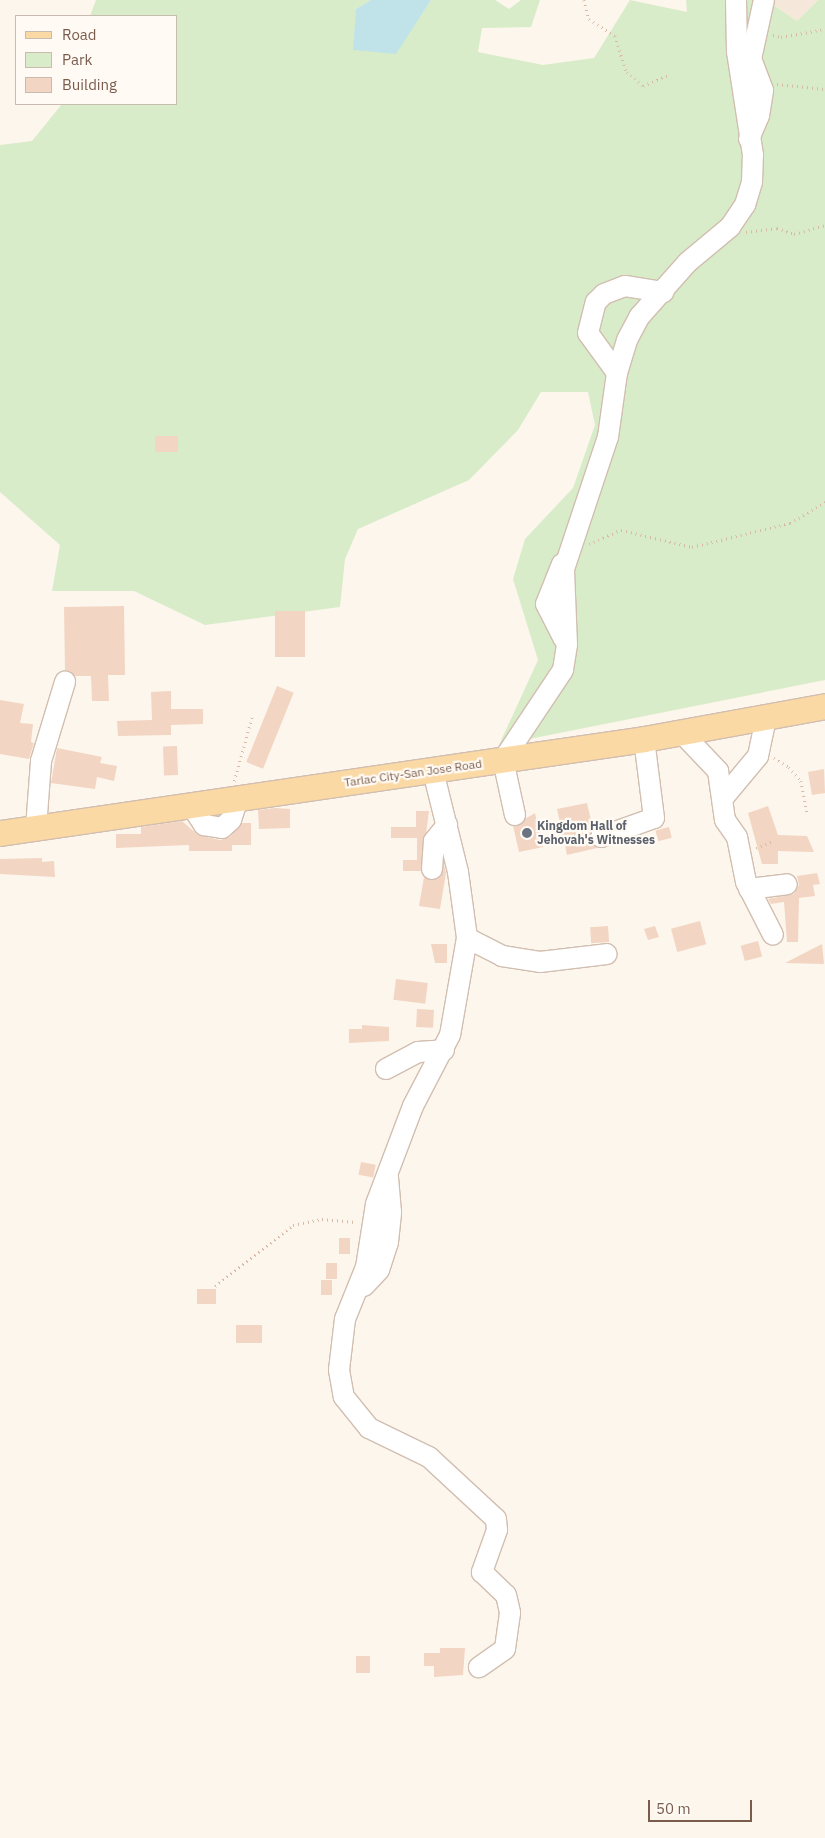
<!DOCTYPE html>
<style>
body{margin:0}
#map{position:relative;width:825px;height:1838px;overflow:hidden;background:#fdf6ec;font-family:"IBM Plex Sans",sans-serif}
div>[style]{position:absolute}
.residential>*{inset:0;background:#f5e8da}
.green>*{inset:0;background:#d8ecc9}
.water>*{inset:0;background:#bfe3e8}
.building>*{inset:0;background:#f3d5c3;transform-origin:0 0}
.path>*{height:2.5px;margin-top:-1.25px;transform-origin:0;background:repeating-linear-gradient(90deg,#d9b8a5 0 1px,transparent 0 5px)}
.roads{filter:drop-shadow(1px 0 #d1beb0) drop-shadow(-1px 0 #d1beb0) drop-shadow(0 1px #d1beb0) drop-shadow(0 -1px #d1beb0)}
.minor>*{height:20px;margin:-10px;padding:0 10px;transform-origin:10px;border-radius:10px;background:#fff}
.major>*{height:25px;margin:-12.5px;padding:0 12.5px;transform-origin:12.5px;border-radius:12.5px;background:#fbd9a5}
.dots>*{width:14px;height:14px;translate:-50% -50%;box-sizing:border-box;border:2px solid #fffaf3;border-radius:50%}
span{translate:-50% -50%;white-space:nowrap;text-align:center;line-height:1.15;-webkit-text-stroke:4.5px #fffaf3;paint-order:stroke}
.street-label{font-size:12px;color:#7a5c4d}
.worship-label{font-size:12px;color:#5b616d;font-weight:700}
.left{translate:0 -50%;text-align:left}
.legend{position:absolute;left:15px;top:15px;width:162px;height:90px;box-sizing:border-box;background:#fffaf3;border:1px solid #cabbb1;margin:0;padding:6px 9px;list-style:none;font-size:15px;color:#7a5c4d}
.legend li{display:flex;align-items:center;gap:10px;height:25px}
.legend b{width:25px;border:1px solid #cabbb1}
.scale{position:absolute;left:648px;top:1800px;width:104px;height:22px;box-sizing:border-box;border:2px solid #7a5c4d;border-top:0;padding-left:6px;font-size:15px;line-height:18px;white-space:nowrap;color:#7a5c4d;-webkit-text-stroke:4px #fffaf3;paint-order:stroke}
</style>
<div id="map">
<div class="residential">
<div style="clip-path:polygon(766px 0,818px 0,797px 21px)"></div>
</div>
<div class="green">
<div style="clip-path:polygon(96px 0,371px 0,356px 9px,395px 54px,431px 0,495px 0,509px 9px,521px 0,540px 0,531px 27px,482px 28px,478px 52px,543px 65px,594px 58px,630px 0,687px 12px,686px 0,766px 0,797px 21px,818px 0,825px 0,825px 680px,499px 745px,538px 660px,513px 579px,525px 539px,573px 488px,595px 425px,588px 392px,541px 392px,518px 430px,469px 480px,358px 529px,345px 559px,340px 607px,205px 625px,134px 591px,52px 591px,60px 545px,0 492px,0 145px,32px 141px,62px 104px,176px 104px,176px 16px,90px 16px)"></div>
</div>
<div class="water">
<div style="clip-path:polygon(371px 0,431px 0,396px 54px,353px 50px,356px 9px)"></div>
</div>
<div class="building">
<div style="left:155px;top:436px;width:23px;height:16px"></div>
<div style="clip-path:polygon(124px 606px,125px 675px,108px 675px,109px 701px,92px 701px,91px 676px,75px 676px,65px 670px,64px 607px)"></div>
<div style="left:275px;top:611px;width:30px;height:46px"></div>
<div style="left:277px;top:686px;width:18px;height:82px;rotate:22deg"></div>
<div style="clip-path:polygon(171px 691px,171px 709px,203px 709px,203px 724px,171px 725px,171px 735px,118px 736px,117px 721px,152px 720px,151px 692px)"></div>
<div style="clip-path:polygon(0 700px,24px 704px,20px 723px,33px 724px,31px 742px,34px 743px,29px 759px,0 754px)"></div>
<div style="left:177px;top:746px;width:29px;height:14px;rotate:88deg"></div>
<div style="clip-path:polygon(57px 748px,102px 757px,100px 763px,117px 766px,114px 781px,97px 777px,95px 789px,51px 783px)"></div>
<div style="clip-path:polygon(824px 769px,825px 793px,812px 795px,808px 772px)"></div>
<div style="clip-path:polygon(587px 803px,593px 829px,590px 841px,597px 848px,567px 855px,557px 809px)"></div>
<div style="clip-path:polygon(768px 806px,778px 835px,807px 836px,814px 852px,778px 851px,778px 864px,762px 864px,748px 813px)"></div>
<div style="clip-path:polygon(275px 808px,290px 809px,290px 828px,259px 829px,258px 810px)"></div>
<div style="clip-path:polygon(416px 811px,429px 811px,421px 871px,403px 871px,403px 860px,417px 860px,417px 838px,391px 838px,391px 827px,416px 827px)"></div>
<div style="clip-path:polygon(535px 813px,543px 847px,519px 852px,513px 826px)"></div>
<div style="clip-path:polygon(182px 821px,198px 835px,220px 840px,230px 837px,242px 823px,251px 823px,251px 845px,232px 845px,232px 851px,189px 851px,189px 845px,116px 848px,116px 834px,141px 834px,141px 827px)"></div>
<div style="left:669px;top:827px;width:11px;height:14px;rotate:75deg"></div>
<div style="clip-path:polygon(42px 858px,42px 862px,54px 861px,55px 877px,0 874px,0 859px)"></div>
<div style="clip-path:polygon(444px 865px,446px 873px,440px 909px,419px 906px,424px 877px,438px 879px)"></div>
<div style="clip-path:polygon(817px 873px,820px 884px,813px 885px,815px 896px,799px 898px,798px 942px,787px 942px,784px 902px,771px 904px,768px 899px,794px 894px,799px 885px,797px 876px)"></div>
<div style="left:700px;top:921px;width:24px;height:30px;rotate:75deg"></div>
<div style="left:608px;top:926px;width:16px;height:18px;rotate:86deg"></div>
<div style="clip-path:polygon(655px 926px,659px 937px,648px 940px,644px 929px)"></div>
<div style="left:758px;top:941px;width:16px;height:18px;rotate:75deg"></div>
<div style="clip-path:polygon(431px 944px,447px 944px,447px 963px,435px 963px)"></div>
<div style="clip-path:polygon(822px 944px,824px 964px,785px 963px)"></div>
<div style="left:396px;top:979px;width:32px;height:21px;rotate:7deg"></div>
<div style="left:417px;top:1009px;width:17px;height:18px;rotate:3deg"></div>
<div style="clip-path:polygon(362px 1025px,389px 1027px,389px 1041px,349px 1043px,349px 1029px,362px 1029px)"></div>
<div style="left:361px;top:1162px;width:15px;height:13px;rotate:11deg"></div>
<div style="left:339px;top:1238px;width:11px;height:16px"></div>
<div style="left:326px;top:1263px;width:11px;height:16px"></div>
<div style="left:321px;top:1280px;width:11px;height:15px"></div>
<div style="left:197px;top:1289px;width:19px;height:15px"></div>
<div style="left:236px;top:1325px;width:26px;height:18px"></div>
<div style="clip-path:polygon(440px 1648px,465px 1648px,463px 1675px,434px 1677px,434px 1666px,424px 1666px,424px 1653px,440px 1653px)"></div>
<div style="left:356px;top:1656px;width:14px;height:17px"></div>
</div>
<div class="path">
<div style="left:584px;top:0;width:20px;rotate:75deg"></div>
<div style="left:589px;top:19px;width:31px;rotate:33deg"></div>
<div style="left:615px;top:36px;width:38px;rotate:72deg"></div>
<div style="left:627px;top:72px;width:21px;rotate:41deg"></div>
<div style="left:643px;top:86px;width:27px;rotate:-24deg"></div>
<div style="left:773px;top:35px;width:8px;rotate:14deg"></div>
<div style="left:781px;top:37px;width:45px;rotate:-10.3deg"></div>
<div style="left:777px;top:84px;width:48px;rotate:5.9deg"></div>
<div style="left:746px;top:232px;width:31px;rotate:-7deg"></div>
<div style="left:777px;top:228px;width:18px;rotate:19deg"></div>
<div style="left:794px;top:234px;width:32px;rotate:-16deg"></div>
<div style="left:589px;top:544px;width:35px;rotate:-24deg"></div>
<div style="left:621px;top:530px;width:73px;rotate:13.5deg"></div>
<div style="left:692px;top:547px;width:101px;rotate:-13.8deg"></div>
<div style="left:790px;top:523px;width:41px;rotate:-31deg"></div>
<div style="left:774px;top:758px;width:17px;rotate:31deg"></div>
<div style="left:789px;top:767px;width:18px;rotate:49deg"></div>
<div style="left:801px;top:781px;width:32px;rotate:79deg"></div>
<div style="left:234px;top:781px;width:66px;rotate:-74.3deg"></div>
<div style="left:756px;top:848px;width:16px;rotate:-22deg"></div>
<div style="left:215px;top:1286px;width:99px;rotate:-38deg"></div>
<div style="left:293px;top:1225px;width:30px;rotate:-12deg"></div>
<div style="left:322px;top:1219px;width:34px;rotate:5deg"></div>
</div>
<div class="roads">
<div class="minor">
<div style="left:743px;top:71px;width:14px;rotate:-56deg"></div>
<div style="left:751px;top:59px;width:60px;rotate:-77.6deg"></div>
<div style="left:749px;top:139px;width:25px;rotate:-67deg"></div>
<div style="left:759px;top:116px;width:26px;rotate:-81deg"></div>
<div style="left:763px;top:90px;width:33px;rotate:-111deg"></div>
<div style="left:617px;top:373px;width:49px;rotate:-125.9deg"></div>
<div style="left:588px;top:333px;width:32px;rotate:-76deg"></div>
<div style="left:596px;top:302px;width:11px;rotate:-45deg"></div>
<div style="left:604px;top:294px;width:22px;rotate:-21deg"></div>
<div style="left:625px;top:286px;width:39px;rotate:9deg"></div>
<div style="left:562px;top:564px;width:43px;rotate:111.8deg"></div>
<div style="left:546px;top:604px;width:39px;rotate:63deg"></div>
<div style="left:681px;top:732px;width:54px;rotate:46.5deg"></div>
<div style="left:718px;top:771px;width:49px;rotate:81.9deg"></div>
<div style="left:725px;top:820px;width:21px;rotate:55deg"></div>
<div style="left:737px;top:837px;width:46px;rotate:78.7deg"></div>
<div style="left:746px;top:882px;width:59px;rotate:63deg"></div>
<div style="left:433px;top:771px;width:104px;rotate:76.1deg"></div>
<div style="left:458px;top:872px;width:67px;rotate:82.2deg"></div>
<div style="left:467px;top:938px;width:98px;rotate:99.9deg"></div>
<div style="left:450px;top:1035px;width:80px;rotate:117.5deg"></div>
<div style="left:413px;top:1106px;width:105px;rotate:110.7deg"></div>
<div style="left:376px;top:1204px;width:64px;rotate:99deg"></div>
<div style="left:366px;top:1267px;width:56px;rotate:112deg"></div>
<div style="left:345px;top:1319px;width:51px;rotate:96.7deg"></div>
<div style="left:339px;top:1370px;width:27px;rotate:80deg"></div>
<div style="left:344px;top:1397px;width:40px;rotate:51deg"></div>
<div style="left:369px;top:1428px;width:67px;rotate:25.8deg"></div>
<div style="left:429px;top:1457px;width:91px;rotate:42.8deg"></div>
<div style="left:496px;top:1519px;width:11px;rotate:85deg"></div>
<div style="left:497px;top:1530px;width:45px;rotate:109.7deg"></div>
<div style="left:482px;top:1572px;width:33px;rotate:44deg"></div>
<div style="left:506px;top:1595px;width:18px;rotate:77deg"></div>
<div style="left:510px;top:1613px;width:36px;rotate:98deg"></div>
<div style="left:505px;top:1649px;width:32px;rotate:145deg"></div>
<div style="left:723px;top:798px;width:55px;rotate:-50.2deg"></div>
<div style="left:758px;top:756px;width:39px;rotate:-78deg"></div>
<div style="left:191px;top:805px;width:24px;rotate:57deg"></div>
<div style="left:204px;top:825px;width:18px;rotate:9deg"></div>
<div style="left:222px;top:828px;width:12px;rotate:-42deg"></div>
<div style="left:231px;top:820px;width:22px;rotate:-72deg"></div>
<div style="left:515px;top:815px;width:56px;rotate:-102.3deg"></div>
<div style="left:503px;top:760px;width:108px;rotate:-56.3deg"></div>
<div style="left:563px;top:670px;width:25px;rotate:-81deg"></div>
<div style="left:567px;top:645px;width:76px;rotate:-92.3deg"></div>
<div style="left:564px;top:569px;width:139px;rotate:-71.6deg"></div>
<div style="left:608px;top:437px;width:65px;rotate:-82deg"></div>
<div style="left:617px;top:373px;width:34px;rotate:-73deg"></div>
<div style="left:627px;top:340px;width:27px;rotate:-62deg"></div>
<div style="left:640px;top:316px;width:72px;rotate:-48.4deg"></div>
<div style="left:688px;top:262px;width:55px;rotate:-39.8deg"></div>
<div style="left:730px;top:227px;width:27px;rotate:-56deg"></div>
<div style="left:745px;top:205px;width:24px;rotate:-73deg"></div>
<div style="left:752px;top:182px;width:27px;rotate:-88deg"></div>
<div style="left:753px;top:155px;width:104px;rotate:-98.8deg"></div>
<div style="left:737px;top:52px;width:52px;rotate:-91.1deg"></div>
<div style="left:36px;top:828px;width:67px;rotate:-85.7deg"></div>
<div style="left:41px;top:761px;width:83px;rotate:-73.1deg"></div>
<div style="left:601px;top:837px;width:56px;rotate:-19.7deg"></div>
<div style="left:654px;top:818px;width:80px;rotate:-97.2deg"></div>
<div style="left:432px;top:869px;width:28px;rotate:-86deg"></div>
<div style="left:434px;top:841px;width:21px;rotate:-51deg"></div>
<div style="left:749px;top:889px;width:38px;rotate:-7deg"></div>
<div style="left:467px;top:938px;width:39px;rotate:27deg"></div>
<div style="left:502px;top:956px;width:38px;rotate:9deg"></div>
<div style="left:540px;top:962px;width:67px;rotate:-6.8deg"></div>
<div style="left:386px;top:1069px;width:36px;rotate:-28deg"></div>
<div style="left:418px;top:1052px;width:26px;rotate:-4deg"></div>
<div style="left:364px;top:1286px;width:22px;rotate:-47deg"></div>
<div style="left:379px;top:1270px;width:29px;rotate:-72deg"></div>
<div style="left:388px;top:1242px;width:30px;rotate:-84deg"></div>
<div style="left:391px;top:1212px;width:34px;rotate:-95deg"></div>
</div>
<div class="major">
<div style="left:0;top:833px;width:651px;rotate:-8.3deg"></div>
<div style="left:644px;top:739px;width:184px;rotate:-10.3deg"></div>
</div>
</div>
<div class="dots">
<div style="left:527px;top:833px;background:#6b7280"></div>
</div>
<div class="street-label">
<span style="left:413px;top:773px;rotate:-8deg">Tarlac City-San Jose Road</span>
</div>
<div class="worship-label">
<span class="left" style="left:537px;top:833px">Kingdom Hall of<br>Jehovah's Witnesses</span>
</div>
<ul class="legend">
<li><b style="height:6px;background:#fbd9a5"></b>Road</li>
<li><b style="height:14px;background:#d8ecc9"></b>Park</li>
<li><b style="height:14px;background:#f3d5c3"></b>Building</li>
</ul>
<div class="scale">50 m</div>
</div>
